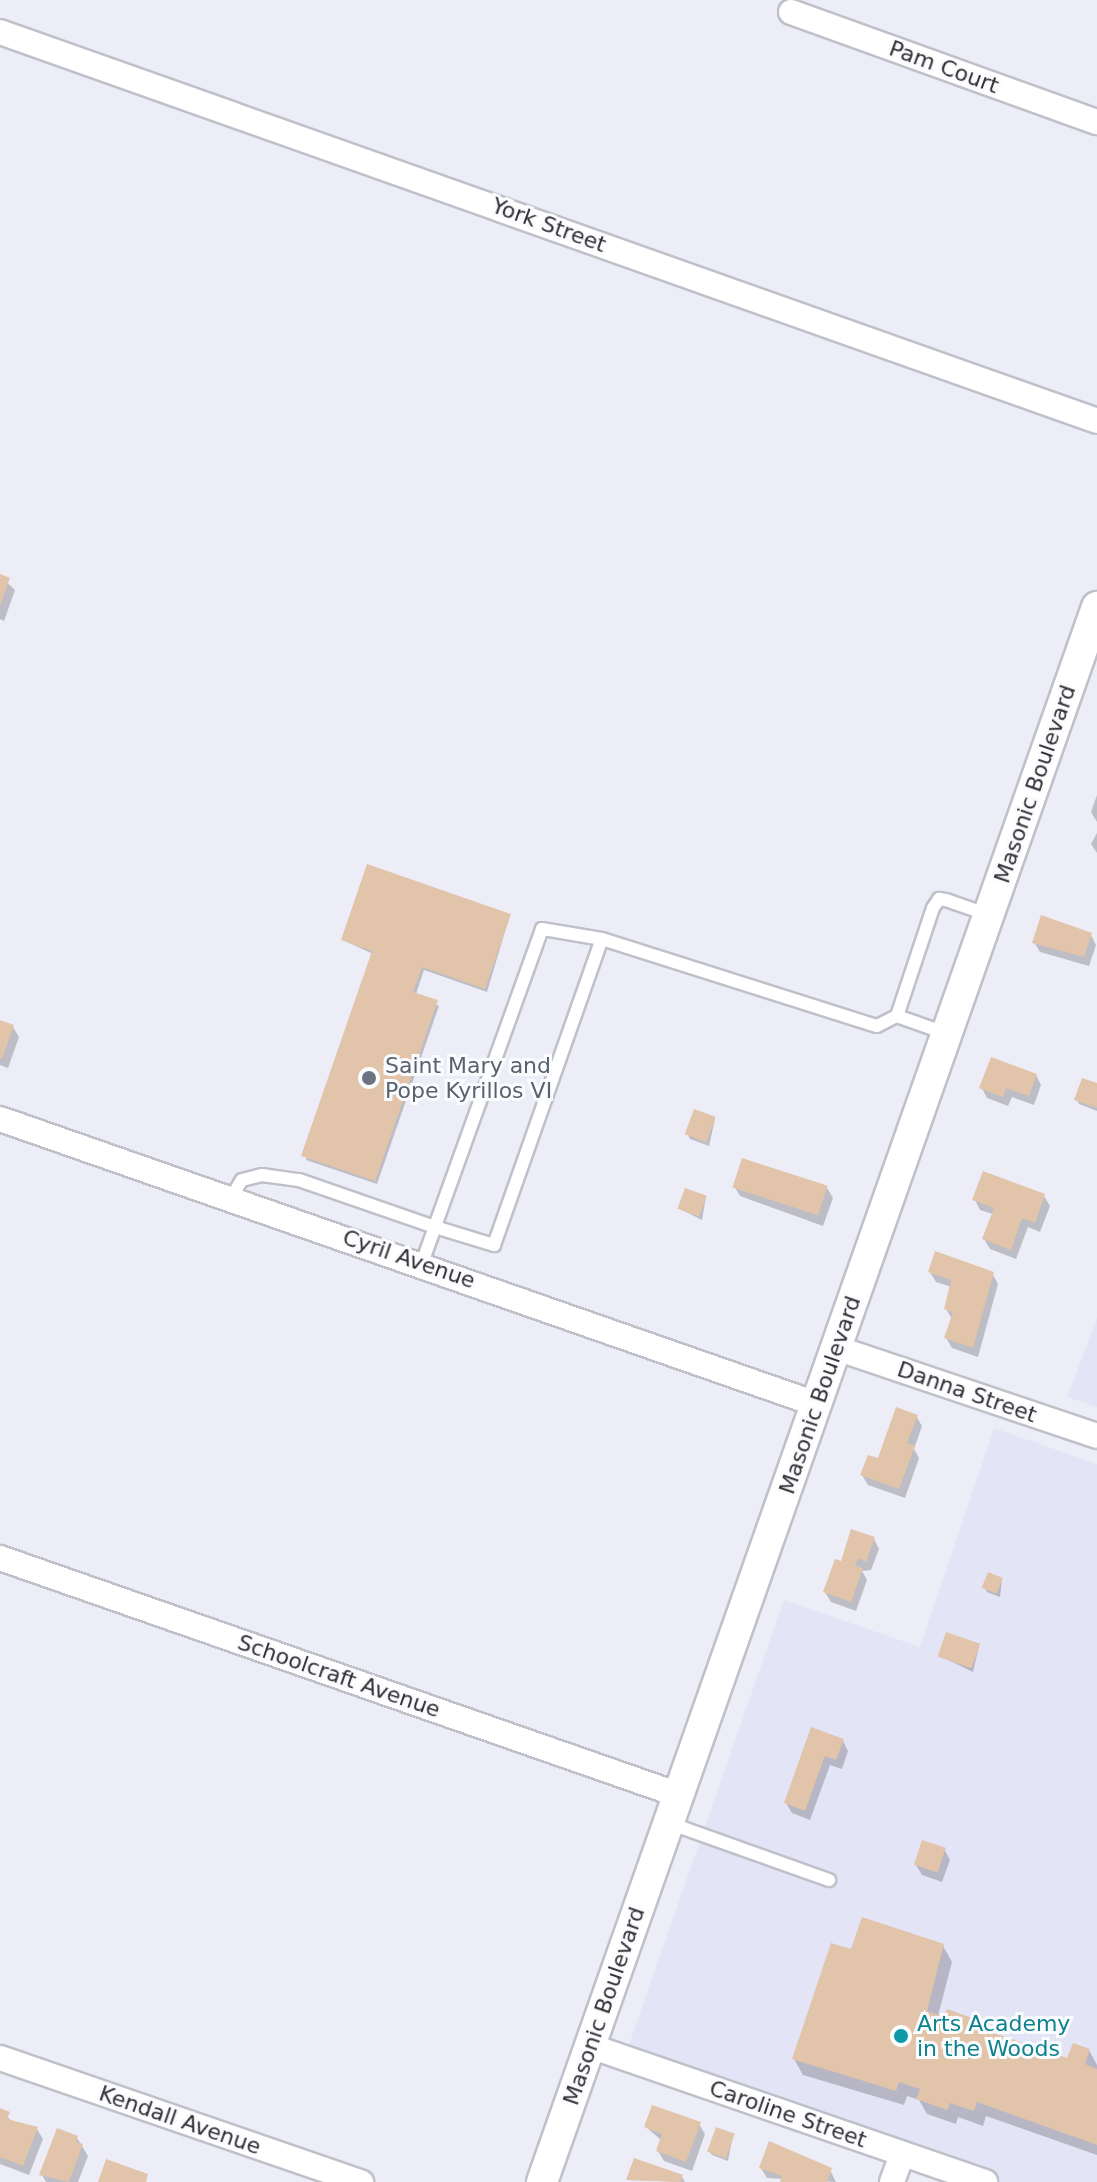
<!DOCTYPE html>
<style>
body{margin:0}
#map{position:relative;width:1097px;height:2182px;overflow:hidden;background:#ededf8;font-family:"DejaVu Sans",sans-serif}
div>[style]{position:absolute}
.built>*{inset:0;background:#e4e4f7}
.shadow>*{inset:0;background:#0003}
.building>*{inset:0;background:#e1c4a9;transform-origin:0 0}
.roads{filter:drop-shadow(2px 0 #bfc0ca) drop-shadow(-2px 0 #bfc0ca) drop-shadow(0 2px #bfc0ca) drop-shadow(0 -2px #bfc0ca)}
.service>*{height:12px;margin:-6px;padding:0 6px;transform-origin:6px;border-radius:6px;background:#fff}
.minor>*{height:24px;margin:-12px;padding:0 12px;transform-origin:12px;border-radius:12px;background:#fff}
.tertiary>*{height:30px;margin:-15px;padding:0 15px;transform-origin:15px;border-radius:15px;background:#fff}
.dots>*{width:22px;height:22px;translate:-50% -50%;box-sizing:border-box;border:4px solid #fbfcfe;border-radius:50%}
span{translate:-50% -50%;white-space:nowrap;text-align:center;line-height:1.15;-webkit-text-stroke:6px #fbfcfe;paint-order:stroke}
.street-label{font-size:22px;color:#313135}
.worship-label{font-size:22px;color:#5b616d}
.left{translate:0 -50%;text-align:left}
.culture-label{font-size:22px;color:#0d838f}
</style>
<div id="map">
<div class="built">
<div style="clip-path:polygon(1097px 1318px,1097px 1407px,1067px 1397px)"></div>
<div style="clip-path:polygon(994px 1428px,1097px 1464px,1097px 2182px,993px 2182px,625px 2056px,784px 1600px,920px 1647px)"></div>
</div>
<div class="shadow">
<div style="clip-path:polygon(0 576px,15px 590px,4px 621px,0 619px)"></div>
<div style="clip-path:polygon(1097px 795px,1097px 822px,1091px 812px)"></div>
<div style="clip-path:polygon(1097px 833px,1097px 853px,1091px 844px)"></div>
<div style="clip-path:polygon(510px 915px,487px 992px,424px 970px,416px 994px,439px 1006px,377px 1184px,306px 1160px,373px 954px,343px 940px)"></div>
<div style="clip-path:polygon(1091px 935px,1096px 945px,1089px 966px,1040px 952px,1034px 942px)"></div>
<div style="clip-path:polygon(0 1022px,13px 1027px,19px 1037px,8px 1068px,0 1065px)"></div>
<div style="clip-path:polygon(1036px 1075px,1041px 1085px,1034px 1105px,1012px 1097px,1008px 1106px,987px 1098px,982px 1088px)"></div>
<div style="clip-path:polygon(1097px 1085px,1097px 1111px,1079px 1104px,1077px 1100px)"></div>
<div style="clip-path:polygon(715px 1119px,709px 1146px,690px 1139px,688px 1135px)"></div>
<div style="clip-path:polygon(734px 1186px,827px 1188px,833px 1198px,823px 1226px,740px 1196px)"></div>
<div style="clip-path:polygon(1044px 1196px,1050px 1206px,1040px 1232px,1028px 1227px,1016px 1259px,990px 1249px,984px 1239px,993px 1214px,980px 1210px,975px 1200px)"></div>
<div style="clip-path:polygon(706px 1197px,702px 1220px,680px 1209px)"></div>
<div style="clip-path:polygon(930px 1272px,992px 1273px,998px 1284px,978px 1357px,952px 1348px,946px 1338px,952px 1319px,946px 1309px,952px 1287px,936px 1282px)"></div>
<div style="clip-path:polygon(916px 1416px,922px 1426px,914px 1449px,919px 1458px,905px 1498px,868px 1485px,862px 1475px)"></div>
<div style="clip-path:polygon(874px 1539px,879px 1549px,871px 1570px,862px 1571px,867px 1580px,856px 1611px,831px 1602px,825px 1592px,843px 1564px)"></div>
<div style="clip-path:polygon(1002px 1579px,1000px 1597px,987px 1592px,985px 1588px)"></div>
<div style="clip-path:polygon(979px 1646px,973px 1672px,940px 1656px)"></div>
<div style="clip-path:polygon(813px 1730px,843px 1741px,848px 1751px,842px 1769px,830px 1765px,810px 1820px,792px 1813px,786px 1803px)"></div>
<div style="clip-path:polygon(944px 1849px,950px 1860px,942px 1882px,922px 1875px,916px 1865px)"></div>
<div style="clip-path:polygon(943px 1946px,952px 1962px,938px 2016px,977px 2022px,982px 2032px,1069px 2061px,1089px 2050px,1097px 2065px,1097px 2155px,986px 2116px,983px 2126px,958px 2117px,956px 2124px,927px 2114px,919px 2100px,907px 2096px,904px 2105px,803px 2075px,794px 2059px,852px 1952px)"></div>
<div style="clip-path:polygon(0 2110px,14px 2123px,37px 2129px,43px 2139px,29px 2175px,0 2164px)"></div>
<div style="clip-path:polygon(699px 2124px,705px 2134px,692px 2171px,664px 2161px,658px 2151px,662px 2141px,646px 2127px)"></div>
<div style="clip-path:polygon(733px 2135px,728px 2161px,712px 2155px,709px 2151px)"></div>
<div style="clip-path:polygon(77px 2138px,88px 2156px,78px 2182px,46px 2182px,42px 2175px)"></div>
<div style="clip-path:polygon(770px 2143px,830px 2170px,836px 2182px,767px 2178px,761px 2168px)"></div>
<div style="clip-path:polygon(682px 2177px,685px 2182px,628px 2180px)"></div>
</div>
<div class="building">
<div style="clip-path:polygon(0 574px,10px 578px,0 606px)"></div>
<div style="clip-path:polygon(367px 864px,511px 914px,485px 989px,422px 967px,413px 992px,438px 1000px,375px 1181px,301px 1156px,372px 951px,341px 940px)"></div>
<div style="clip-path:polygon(1041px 915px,1092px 933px,1084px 957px,1032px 943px)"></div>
<div style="clip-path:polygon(0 1020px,14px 1025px,2px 1059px,0 1058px)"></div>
<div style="clip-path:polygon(991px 1057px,1037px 1074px,1029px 1096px,1006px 1088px,1003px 1097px,979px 1088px)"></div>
<div style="clip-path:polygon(1082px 1078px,1097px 1083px,1097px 1108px,1074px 1100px)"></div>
<div style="left:694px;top:1109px;width:23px;height:27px;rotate:20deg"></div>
<div style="left:742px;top:1158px;width:90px;height:31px;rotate:18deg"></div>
<div style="clip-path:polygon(983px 1171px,1045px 1194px,1035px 1223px,1022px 1218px,1011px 1250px,982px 1239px,994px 1208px,972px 1200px)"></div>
<div style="left:685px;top:1188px;width:23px;height:22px;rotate:20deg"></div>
<div style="clip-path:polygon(935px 1251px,994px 1272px,973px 1348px,944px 1338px,953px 1312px,944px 1309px,951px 1280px,928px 1272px)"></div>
<div style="clip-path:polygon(896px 1407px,918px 1415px,907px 1443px,915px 1446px,899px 1489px,860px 1475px,868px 1455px,878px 1458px)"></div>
<div style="clip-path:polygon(851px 1529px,875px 1537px,866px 1562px,858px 1558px,855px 1566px,863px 1568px,851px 1602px,823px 1592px,835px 1559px,841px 1561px)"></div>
<div style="left:988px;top:1572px;width:16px;height:17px;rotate:22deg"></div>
<div style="left:946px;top:1632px;width:36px;height:26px;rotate:19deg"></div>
<div style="clip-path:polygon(811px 1727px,844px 1739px,836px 1760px,825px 1756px,805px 1811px,784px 1803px)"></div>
<div style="left:922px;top:1840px;width:25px;height:26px;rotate:18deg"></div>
<div style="clip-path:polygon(862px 1917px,944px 1944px,927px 2011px,945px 2017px,947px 2009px,978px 2020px,976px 2027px,1067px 2058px,1073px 2043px,1090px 2049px,1085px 2064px,1097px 2069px,1097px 2145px,977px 2102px,974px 2111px,950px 2103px,947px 2110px,916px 2099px,920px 2089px,899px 2082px,896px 2091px,792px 2059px,831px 1943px,851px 1949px)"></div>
<div style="clip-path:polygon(652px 2105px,701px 2122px,686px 2162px,656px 2151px,662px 2134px,644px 2127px)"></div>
<div style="clip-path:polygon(0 2108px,10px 2112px,7px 2119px,38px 2127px,23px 2166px,0 2157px)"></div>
<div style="left:716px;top:2127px;width:20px;height:26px;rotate:20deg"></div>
<div style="clip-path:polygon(57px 2128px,78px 2136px,76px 2142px,83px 2144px,69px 2182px,39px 2175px)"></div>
<div style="clip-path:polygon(769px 2141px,832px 2168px,827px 2182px,780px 2182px,782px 2176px,759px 2168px)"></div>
<div style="clip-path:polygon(634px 2158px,683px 2175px,680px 2182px,626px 2180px)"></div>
<div style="clip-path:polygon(106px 2159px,148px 2174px,146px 2182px,98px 2182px)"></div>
</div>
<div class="roads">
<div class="service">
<div style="left:602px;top:939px;width:288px;rotate:17.6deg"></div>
<div style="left:877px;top:1026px;width:22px;rotate:-27deg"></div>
<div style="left:945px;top:1033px;width:51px;rotate:-160.5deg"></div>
<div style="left:897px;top:1016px;width:114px;rotate:-71.6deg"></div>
<div style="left:933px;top:908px;width:11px;rotate:-56deg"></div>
<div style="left:939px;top:899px;width:7px;rotate:8deg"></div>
<div style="left:946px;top:900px;width:46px;rotate:19.2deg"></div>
<div style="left:231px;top:1198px;width:21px;rotate:-59deg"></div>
<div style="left:242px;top:1180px;width:21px;rotate:-14deg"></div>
<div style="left:262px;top:1175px;width:37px;rotate:8deg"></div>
<div style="left:299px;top:1180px;width:144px;rotate:19.1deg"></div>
<div style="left:435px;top:1227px;width:62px;rotate:17deg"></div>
<div style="left:494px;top:1245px;width:324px;rotate:-70.6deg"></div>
<div style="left:602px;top:939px;width:61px;rotate:-170.5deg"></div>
<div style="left:542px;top:929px;width:317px;rotate:109.8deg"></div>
<div style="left:435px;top:1227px;width:38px;rotate:110deg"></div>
<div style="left:669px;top:1823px;width:170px;rotate:19.6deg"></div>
</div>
<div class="minor">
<div style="left:791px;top:12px;width:325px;rotate:19.8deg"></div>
<div style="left:0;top:32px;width:1164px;rotate:19.52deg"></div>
<div style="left:0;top:1119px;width:864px;rotate:19.25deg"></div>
<div style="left:836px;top:1348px;width:275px;rotate:18.6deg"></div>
<div style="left:0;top:1558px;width:719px;rotate:19.24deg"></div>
<div style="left:590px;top:2046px;width:418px;rotate:19deg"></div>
<div style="left:0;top:2058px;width:382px;rotate:19deg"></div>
<div style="left:892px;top:2182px;width:30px;rotate:-70deg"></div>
</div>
<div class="tertiary">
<div style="left:542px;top:2182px;width:1670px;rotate:-70.59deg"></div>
</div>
</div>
<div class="dots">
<div style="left:369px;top:1078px;background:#6b7280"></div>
<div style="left:901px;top:2036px;background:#0f9aa8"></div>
</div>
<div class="street-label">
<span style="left:944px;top:67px;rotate:20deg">Pam Court</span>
<span style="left:549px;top:225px;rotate:20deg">York Street</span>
<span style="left:1035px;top:784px;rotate:-71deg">Masonic Boulevard</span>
<span style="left:409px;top:1259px;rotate:19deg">Cyril Avenue</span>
<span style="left:967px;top:1392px;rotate:19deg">Danna Street</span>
<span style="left:820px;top:1395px;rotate:-71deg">Masonic Boulevard</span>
<span style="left:339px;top:1676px;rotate:19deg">Schoolcraft Avenue</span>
<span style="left:604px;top:2006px;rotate:-71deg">Masonic Boulevard</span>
<span style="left:788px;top:2114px;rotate:19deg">Caroline Street</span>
<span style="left:180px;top:2120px;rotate:19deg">Kendall Avenue</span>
</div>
<div class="worship-label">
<span class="left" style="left:385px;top:1078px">Saint Mary and<br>Pope Kyrillos VI</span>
</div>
<div class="culture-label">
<span class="left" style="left:917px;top:2036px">Arts Academy<br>in the Woods</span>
</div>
</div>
